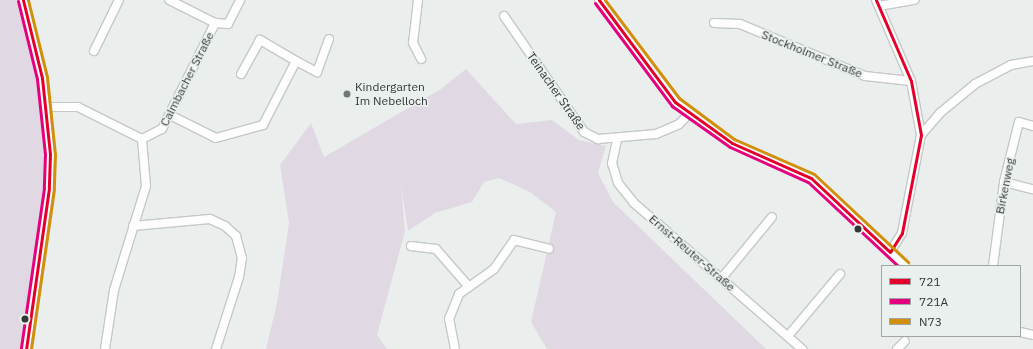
<!DOCTYPE html>
<meta charset="utf-8">
<style>
body{margin:0}
#map{position:relative;width:1033px;height:349px;overflow:hidden;background:#eaefed;font-family:"IBM Plex Sans",sans-serif}
div>[style]{position:absolute}
.green>*{inset:0;background:#e0d9e4}
.roads{filter:drop-shadow(1px 0 #c5c8c7) drop-shadow(-1px 0 #c5c8c7) drop-shadow(0 1px #c5c8c7) drop-shadow(0 -1px #c5c8c7)}
.minor>*{height:8px;margin:-4px;padding:0 4px;transform-origin:4px;border-radius:4px;background:#fcfdfc}
.bus-1>*{height:3px;margin:-1.5px;padding:0 1.5px;transform-origin:1.5px;border-radius:1.5px;background:#e4002b}
.bus-2>*{height:3px;margin:-1.5px;padding:0 1.5px;transform-origin:1.5px;border-radius:1.5px;background:#e5007d}
.bus-3>*{height:3px;margin:-1.5px;padding:0 1.5px;transform-origin:1.5px;border-radius:1.5px;background:#d0900b}
.dots>*{width:11px;height:11px;translate:-50% -50%;box-sizing:border-box;border:2px solid #e9f0ee;border-radius:50%}
span{translate:-50% -50%;white-space:nowrap;text-align:center;line-height:1.15;-webkit-text-stroke:3.5px #e9f0ee;paint-order:stroke}
.street-label{font-size:12px;color:#353736}
.poi-label{font-size:12px;color:#353736}
.left{translate:0 -50%;text-align:left}
.legend{position:absolute;left:881px;top:265px;width:140px;height:72px;box-sizing:border-box;background:#e9f0ee;border:1px solid #a1a6a4;margin:0;padding:5px 7px;list-style:none;font-size:12px;color:#353736}
.legend li{display:flex;align-items:center;gap:8px;height:20px}
.legend b{width:20px;border:1px solid #a1a6a4}
</style>
<div id="map">
<div class="green">
<div style="clip-path:polygon(0 0,23px 0,42px 78px,50px 154px,26px 349px,0 349px)"></div>
<div style="clip-path:polygon(466px 69px,516px 124px,552px 120px,579px 140px,606px 146px,598px 173px,613px 202px,766px 349px,547px 349px,531px 322px,556px 212px,530px 192px,499px 178px,484px 182px,472px 202px,435px 213px,408px 231px,401px 185px,405px 231px,377px 335px,387px 349px,266px 349px,277px 303px,289px 223px,280px 165px,311px 123px,324px 157px,441px 89px)"></div>
</div>
<div class="roads">
<div class="minor">
<div style="left:23px;top:0;width:80px;rotate:76.3deg"></div>
<div style="left:42px;top:78px;width:76px;rotate:84deg"></div>
<div style="left:50px;top:154px;width:34px;rotate:92deg"></div>
<div style="left:49px;top:188px;width:163px;rotate:98.1deg"></div>
<div style="left:418px;top:0;width:43px;rotate:96.6deg"></div>
<div style="left:413px;top:43px;width:18px;rotate:63deg"></div>
<div style="left:599px;top:0;width:127px;rotate:53.3deg"></div>
<div style="left:675px;top:102px;width:70px;rotate:35.7deg"></div>
<div style="left:732px;top:143px;width:86px;rotate:23.9deg"></div>
<div style="left:811px;top:178px;width:129px;rotate:43.1deg"></div>
<div style="left:876px;top:0;width:88px;rotate:66.6deg"></div>
<div style="left:911px;top:81px;width:55px;rotate:79.5deg"></div>
<div style="left:921px;top:135px;width:100px;rotate:101deg"></div>
<div style="left:902px;top:233px;width:22px;rotate:122deg"></div>
<div style="left:879px;top:6px;width:36px;rotate:-10deg"></div>
<div style="left:504px;top:16px;width:141px;rotate:55.4deg"></div>
<div style="left:584px;top:132px;width:16px;rotate:27deg"></div>
<div style="left:598px;top:139px;width:58px;rotate:-4.9deg"></div>
<div style="left:656px;top:134px;width:25px;rotate:-23deg"></div>
<div style="left:679px;top:124px;width:14px;rotate:-45deg"></div>
<div style="left:215px;top:23px;width:13px;rotate:4deg"></div>
<div style="left:228px;top:24px;width:27px;rotate:-63deg"></div>
<div style="left:714px;top:23px;width:26px;rotate:2deg"></div>
<div style="left:740px;top:24px;width:135px;rotate:22.6deg"></div>
<div style="left:865px;top:76px;width:46px;rotate:6.2deg"></div>
<div style="left:94px;top:51px;width:57px;rotate:-63.9deg"></div>
<div style="left:296px;top:61px;width:24px;rotate:28deg"></div>
<div style="left:317px;top:72px;width:35px;rotate:-70deg"></div>
<div style="left:47px;top:107px;width:31px"></div>
<div style="left:78px;top:107px;width:72px;rotate:26.6deg"></div>
<div style="left:142px;top:139px;width:22px;rotate:-27deg"></div>
<div style="left:162px;top:129px;width:119px;rotate:-63.4deg"></div>
<div style="left:215px;top:23px;width:51px;rotate:-153.4deg"></div>
<div style="left:170px;top:115px;width:51px;rotate:26.6deg"></div>
<div style="left:216px;top:138px;width:49px;rotate:-15.5deg"></div>
<div style="left:263px;top:125px;width:72px;rotate:-62.7deg"></div>
<div style="left:296px;top:61px;width:42px;rotate:-149.7deg"></div>
<div style="left:260px;top:40px;width:39px;rotate:119deg"></div>
<div style="left:921px;top:135px;width:29px;rotate:-49deg"></div>
<div style="left:940px;top:113px;width:45px;rotate:-39.6deg"></div>
<div style="left:975px;top:84px;width:41px;rotate:-27.8deg"></div>
<div style="left:1011px;top:65px;width:22px;rotate:-10deg"></div>
<div style="left:617px;top:140px;width:24px;rotate:102deg"></div>
<div style="left:612px;top:163px;width:21px;rotate:73deg"></div>
<div style="left:618px;top:183px;width:26px;rotate:51deg"></div>
<div style="left:634px;top:203px;width:223px;rotate:41deg"></div>
<div style="left:1004px;top:182px;width:30px;rotate:14deg"></div>
<div style="left:133px;top:226px;width:77px;rotate:-5.2deg"></div>
<div style="left:210px;top:219px;width:17px;rotate:25deg"></div>
<div style="left:225px;top:226px;width:15px;rotate:42deg"></div>
<div style="left:236px;top:236px;width:23px;rotate:75deg"></div>
<div style="left:242px;top:258px;width:19px;rotate:99deg"></div>
<div style="left:239px;top:277px;width:76px;rotate:107.7deg"></div>
<div style="left:411px;top:246px;width:25px;rotate:7deg"></div>
<div style="left:436px;top:249px;width:50px;rotate:49deg"></div>
<div style="left:993px;top:266px;width:85px;rotate:-82.5deg"></div>
<div style="left:1004px;top:182px;width:62px;rotate:-76deg"></div>
<div style="left:1019px;top:122px;width:15px;rotate:16deg"></div>
<div style="left:721px;top:279px;width:80px;rotate:-50.6deg"></div>
<div style="left:1020px;top:332px;width:13px;rotate:13deg"></div>
<div style="left:788px;top:336px;width:81px;rotate:-50deg"></div>
<div style="left:105px;top:349px;width:60px;rotate:-81.3deg"></div>
<div style="left:114px;top:290px;width:109px;rotate:-72.9deg"></div>
<div style="left:146px;top:186px;width:47px;rotate:-94.9deg"></div>
<div style="left:455px;top:349px;width:31px;rotate:-101deg"></div>
<div style="left:449px;top:319px;width:27px;rotate:-68deg"></div>
<div style="left:459px;top:294px;width:43px;rotate:-35.5deg"></div>
<div style="left:494px;top:269px;width:35px;rotate:-55deg"></div>
<div style="left:514px;top:240px;width:36px;rotate:14deg"></div>
<div style="left:897px;top:349px;width:11px;rotate:-45deg"></div>
</div>
</div>
<div class="bus-1">
<div style="left:23px;top:0;width:80px;rotate:76.3deg"></div>
<div style="left:42px;top:78px;width:76px;rotate:84deg"></div>
<div style="left:50px;top:154px;width:34px;rotate:92deg"></div>
<div style="left:49px;top:188px;width:163px;rotate:98.1deg"></div>
<div style="left:599px;top:0;width:127px;rotate:53.3deg"></div>
<div style="left:675px;top:102px;width:70px;rotate:35.7deg"></div>
<div style="left:732px;top:143px;width:86px;rotate:23.9deg"></div>
<div style="left:811px;top:178px;width:108px;rotate:43.1deg"></div>
<div style="left:876px;top:0;width:88px;rotate:66.6deg"></div>
<div style="left:911px;top:81px;width:55px;rotate:79.5deg"></div>
<div style="left:921px;top:135px;width:100px;rotate:101deg"></div>
<div style="left:902px;top:233px;width:22px;rotate:122deg"></div>
</div>
<div class="bus-2">
<div style="left:18px;top:1px;width:80px;rotate:76.3deg"></div>
<div style="left:37px;top:79px;width:75px;rotate:83.9deg"></div>
<div style="left:45px;top:154px;width:34px;rotate:92deg"></div>
<div style="left:44px;top:188px;width:162px;rotate:98.2deg"></div>
<div style="left:595px;top:3px;width:129px;rotate:53.2deg"></div>
<div style="left:672px;top:106px;width:71px;rotate:35.3deg"></div>
<div style="left:730px;top:147px;width:85px;rotate:24.2deg"></div>
<div style="left:808px;top:182px;width:123px;rotate:43deg"></div>
</div>
<div class="bus-3">
<div style="left:28px;top:0;width:79px;rotate:76.1deg"></div>
<div style="left:47px;top:77px;width:77px;rotate:84.1deg"></div>
<div style="left:55px;top:154px;width:35px;rotate:92deg"></div>
<div style="left:54px;top:189px;width:162px;rotate:98.2deg"></div>
<div style="left:605px;top:0;width:123px;rotate:52.9deg"></div>
<div style="left:679px;top:98px;width:69px;rotate:36.7deg"></div>
<div style="left:734px;top:139px;width:87px;rotate:23.6deg"></div>
<div style="left:814px;top:174px;width:129px;rotate:43.1deg"></div>
</div>
<div class="dots">
<div style="left:347px;top:94px;background:#747776"></div>
<div style="left:858px;top:229px;background:#353736"></div>
<div style="left:25px;top:319px;background:#353736"></div>
</div>
<div class="street-label">
<span style="left:812px;top:54px;rotate:22deg">Stockholmer Straße</span>
<span style="left:187px;top:79px;rotate:-63deg">Calmbacher Straße</span>
<span style="left:556px;top:91px;rotate:55deg">Teinacher Straße</span>
<span style="left:1005px;top:186px;rotate:-79deg">Birkenweg</span>
<span style="left:692px;top:253px;rotate:41deg">Ernst-Reuter-Straße</span>
</div>
<div class="poi-label">
<span class="left" style="left:355px;top:94px">Kindergarten<br>Im Nebelloch</span>
</div>
<ul class="legend">
<li><b style="height:5px;background:#e4002b"></b>721</li>
<li><b style="height:5px;background:#e5007d"></b>721A</li>
<li><b style="height:5px;background:#d0900b"></b>N73</li>
</ul>
</div>
